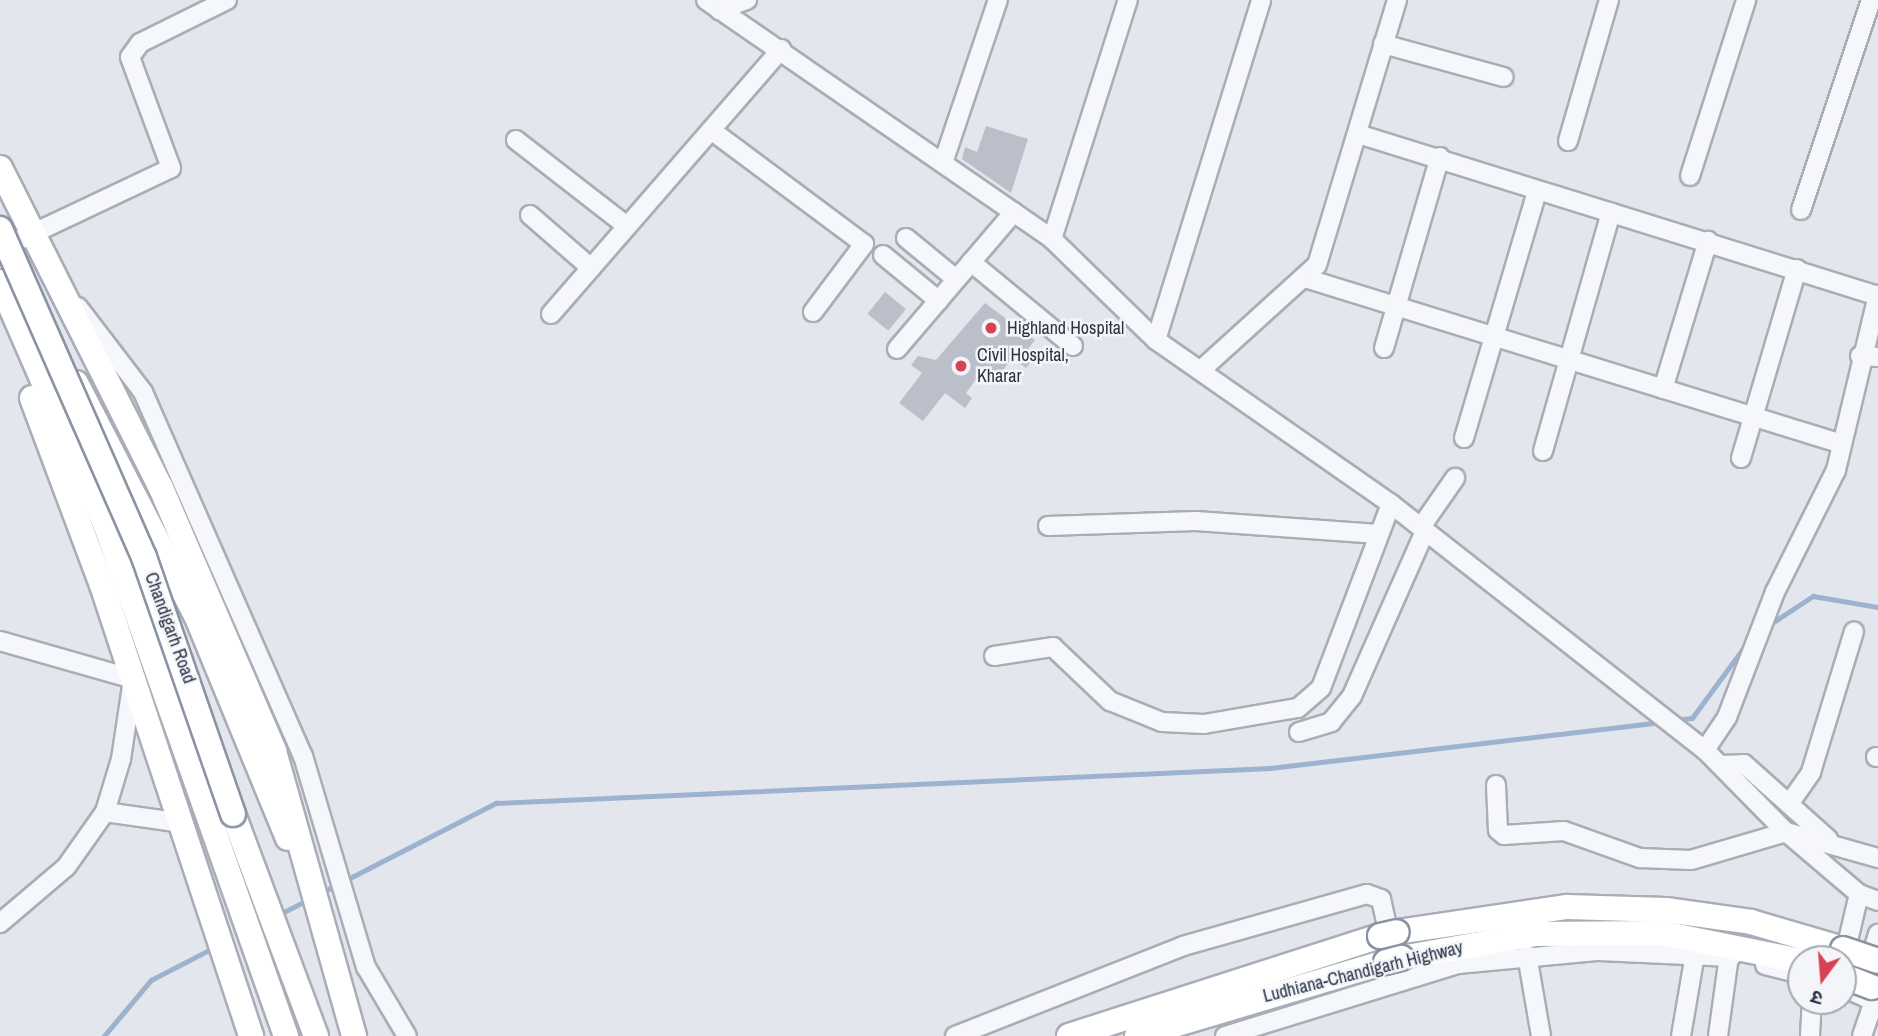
<!DOCTYPE html>
<meta charset="utf-8">
<style>
body{margin:0}
#map{position:relative;width:1878px;height:1036px;overflow:hidden;background:#e3e6ec;font-family:"Archivo Narrow","Noto Sans Devanagari",sans-serif}
div>[style]{position:absolute}
.stream>*{height:4.5px;margin:-2.25px;padding:0 2.25px;transform-origin:2.25px;border-radius:2.25px;background:#9cb2ce}
.building>*{inset:0;background:#babfca;transform-origin:0 0}
.roads{filter:drop-shadow(2px 0 #a8adb7) drop-shadow(-2px 0 #a8adb7) drop-shadow(0 2px #a8adb7) drop-shadow(0 -2px #a8adb7)}
.minor>*{height:18px;margin:-9px;padding:0 9px;transform-origin:9px;border-radius:9px;background:#f6f7fa}
.highway>*{height:24px;margin:-12px;padding:0 12px;transform-origin:12px;border-radius:12px;background:#fff}
.bridges{filter:drop-shadow(2px 0 #8993a4) drop-shadow(-2px 0 #8993a4) drop-shadow(0 2px #8993a4) drop-shadow(0 -2px #8993a4)}
.highway-bridge>*{height:24px;margin:-12px;padding:0 12px;transform-origin:12px;border-radius:12px;background:#fff}
.dots>*{width:19px;height:19px;translate:-50% -50%;box-sizing:border-box;border:4px solid #f3f5f9;border-radius:50%}
span{translate:-50% -50%;white-space:nowrap;text-align:center;line-height:1.15;-webkit-text-stroke:5px #f3f5f9;paint-order:stroke}
.poi-label{font-size:18px;color:#2a3346}
.left{translate:0 -50%;text-align:left}
.street-label{font-size:18px;color:#2a3346}
.north{position:absolute;left:1787px;top:945px;width:70px;height:70px;box-sizing:border-box;background:#f3f5f9;border:2px solid #a3a7b1;border-radius:50%;rotate:196deg;font-size:19px;font-weight:700;line-height:28px;text-align:center;color:#2a3346}
.north::after{content:'';display:block;margin:auto;width:24px;height:32px;background:#d74252;clip-path:polygon(50% 0,100% 100%,50% 72%,0 100%)}
</style>
<div id="map">
<div class="stream">
<div style="left:1769px;top:625px;width:53px;rotate:-33.4deg"></div>
<div style="left:1813px;top:596px;width:66px;rotate:9.6deg"></div>
<div style="left:1674px;top:720px;width:18px;rotate:-6deg"></div>
<div style="left:1692px;top:718px;width:103px;rotate:-53.7deg"></div>
<div style="left:346px;top:880px;width:169px;rotate:-27.2deg"></div>
<div style="left:496px;top:803px;width:775px;rotate:-2.59deg"></div>
<div style="left:1270px;top:768px;width:392px;rotate:-6.7deg"></div>
<div style="left:321px;top:893px;width:19px;rotate:-28deg"></div>
<div style="left:280px;top:914px;width:30px;rotate:-27deg"></div>
<div style="left:104px;top:1036px;width:73px;rotate:-50deg"></div>
<div style="left:151px;top:980px;width:70px;rotate:-27.3deg"></div>
</div>
<div class="building">
<div style="clip-path:polygon(986px 126px,1028px 139px,1011px 193px,962px 159px,965px 147px,977px 152px)"></div>
<div style="left:885px;top:292px;width:27px;height:28px;rotate:39deg"></div>
<div style="clip-path:polygon(985px 303px,1035px 340px,1028px 349px,1036px 355px,1026px 368px,1012px 358px,996px 380px,982px 371px,966px 393px,972px 398px,965px 408px,945px 393px,923px 421px,899px 403px,922px 373px,911px 365px,918px 356px,936px 360px)"></div>
</div>
<div class="roads">
<div class="minor">
<div style="left:706px;top:0;width:421px;rotate:34.6deg"></div>
<div style="left:1052px;top:239px;width:145px;rotate:44.2deg"></div>
<div style="left:1156px;top:340px;width:287px;rotate:34.9deg"></div>
<div style="left:1391px;top:504px;width:399px;rotate:38.1deg"></div>
<div style="left:1705px;top:750px;width:115px;rotate:45.4deg"></div>
<div style="left:1786px;top:832px;width:96px;rotate:40.3deg"></div>
<div style="left:1859px;top:894px;width:20px;rotate:20deg"></div>
<div style="left:719px;top:10px;width:30px;rotate:-20deg"></div>
<div style="left:1383px;top:44px;width:125px;rotate:15.3deg"></div>
<div style="left:711px;top:130px;width:191px;rotate:36.7deg"></div>
<div style="left:864px;top:244px;width:85px;rotate:126.9deg"></div>
<div style="left:1358px;top:134px;width:545px;rotate:17.3deg"></div>
<div style="left:516px;top:140px;width:140px;rotate:37.8deg"></div>
<div style="left:1568px;top:141px;width:147px;rotate:-73.8deg"></div>
<div style="left:944px;top:160px;width:169px;rotate:-71.4deg"></div>
<div style="left:1690px;top:176px;width:185px;rotate:-72.3deg"></div>
<div style="left:1801px;top:210px;width:221px;rotate:-71.6deg"></div>
<div style="left:530px;top:215px;width:81px;rotate:41deg"></div>
<div style="left:906px;top:238px;width:65px;rotate:39.4deg"></div>
<div style="left:1052px;top:239px;width:251px;rotate:-72.4deg"></div>
<div style="left:0;top:249px;width:189px;rotate:-25.3deg"></div>
<div style="left:171px;top:168px;width:118px;rotate:-110.3deg"></div>
<div style="left:130px;top:57px;width:17px;rotate:-54deg"></div>
<div style="left:140px;top:43px;width:97px;rotate:-26.3deg"></div>
<div style="left:883px;top:255px;width:72px;rotate:39.4deg"></div>
<div style="left:971px;top:262px;width:132px;rotate:39.5deg"></div>
<div style="left:1308px;top:279px;width:559px;rotate:17.17deg"></div>
<div style="left:78px;top:307px;width:107px;rotate:52.6deg"></div>
<div style="left:143px;top:392px;width:398px;rotate:66.3deg"></div>
<div style="left:303px;top:756px;width:220px;rotate:73.4deg"></div>
<div style="left:366px;top:967px;width:80px;rotate:59.3deg"></div>
<div style="left:551px;top:314px;width:351px;rotate:-49deg"></div>
<div style="left:1156px;top:340px;width:356px;rotate:-72.8deg"></div>
<div style="left:1384px;top:348px;width:199px;rotate:-73.7deg"></div>
<div style="left:897px;top:349px;width:180px;rotate:-49.5deg"></div>
<div style="left:1860px;top:356px;width:18px;rotate:3deg"></div>
<div style="left:1201px;top:370px;width:156px;rotate:-42.2deg"></div>
<div style="left:1317px;top:265px;width:277px;rotate:-73.2deg"></div>
<div style="left:1663px;top:389px;width:155px;rotate:-73.1deg"></div>
<div style="left:1464px;top:438px;width:258px;rotate:-73.5deg"></div>
<div style="left:1543px;top:451px;width:248px;rotate:-74.1deg"></div>
<div style="left:1741px;top:458px;width:197px;rotate:-73.5deg"></div>
<div style="left:1048px;top:526px;width:148px;rotate:-1.9deg"></div>
<div style="left:1196px;top:521px;width:183px;rotate:4.1deg"></div>
<div style="left:1421px;top:527px;width:60px;rotate:-55.2deg"></div>
<div style="left:0;top:641px;width:138px;rotate:15.9deg"></div>
<div style="left:133px;top:679px;width:81px;rotate:98.5deg"></div>
<div style="left:121px;top:759px;width:55px;rotate:106.8deg"></div>
<div style="left:105px;top:812px;width:67px;rotate:125.3deg"></div>
<div style="left:66px;top:867px;width:87px;rotate:139.7deg"></div>
<div style="left:994px;top:656px;width:60px;rotate:-8.7deg"></div>
<div style="left:1053px;top:647px;width:79px;rotate:43.5deg"></div>
<div style="left:1110px;top:701px;width:56px;rotate:22deg"></div>
<div style="left:1162px;top:722px;width:42px;rotate:2.7deg"></div>
<div style="left:1204px;top:724px;width:95px;rotate:-9.7deg"></div>
<div style="left:1298px;top:708px;width:30px;rotate:-41deg"></div>
<div style="left:1321px;top:688px;width:197px;rotate:-69.2deg"></div>
<div style="left:1299px;top:732px;width:34px;rotate:-17deg"></div>
<div style="left:1331px;top:722px;width:33px;rotate:-51deg"></div>
<div style="left:1352px;top:696px;width:180px;rotate:-66.1deg"></div>
<div style="left:1705px;top:750px;width:40px;rotate:-56deg"></div>
<div style="left:1727px;top:717px;width:134px;rotate:-69deg"></div>
<div style="left:1775px;top:592px;width:136px;rotate:-63.4deg"></div>
<div style="left:1836px;top:470px;width:180px;rotate:-76.5deg"></div>
<div style="left:1876px;top:757px;width:2px"></div>
<div style="left:1721px;top:765px;width:23px;rotate:-2deg"></div>
<div style="left:1744px;top:764px;width:113px;rotate:41.8deg"></div>
<div style="left:1496px;top:785px;width:45px;rotate:87.5deg"></div>
<div style="left:1498px;top:830px;width:8px;rotate:40deg"></div>
<div style="left:1504px;top:835px;width:60px;rotate:-3.8deg"></div>
<div style="left:1564px;top:831px;width:81px;rotate:19.6deg"></div>
<div style="left:1640px;top:858px;width:51px;rotate:2.2deg"></div>
<div style="left:1691px;top:860px;width:99px;rotate:-16.4deg"></div>
<div style="left:1786px;top:832px;width:96px;rotate:15.8deg"></div>
<div style="left:1789px;top:804px;width:39px;rotate:-55deg"></div>
<div style="left:1811px;top:772px;width:147px;rotate:-73deg"></div>
<div style="left:105px;top:812px;width:71px;rotate:8.1deg"></div>
<div style="left:1527px;top:955px;width:82px;rotate:80.2deg"></div>
<div style="left:1843px;top:962px;width:70px;rotate:-76.8deg"></div>
<div style="left:1765px;top:965px;width:37px;rotate:14deg"></div>
<div style="left:1849px;top:990px;width:32px;rotate:24deg"></div>
<div style="left:1860px;top:994px;width:63px;rotate:-73.3deg"></div>
<div style="left:955px;top:1036px;width:245px;rotate:-21.5deg"></div>
<div style="left:1183px;top:946px;width:191px;rotate:-15.8deg"></div>
<div style="left:1367px;top:894px;width:15px;rotate:20deg"></div>
<div style="left:1381px;top:899px;width:74px;rotate:77.5deg"></div>
<div style="left:1225px;top:1036px;width:244px;rotate:-17.2deg"></div>
<div style="left:1458px;top:964px;width:142px;rotate:-5.3deg"></div>
<div style="left:1599px;top:951px;width:132px;rotate:2.6deg"></div>
<div style="left:1681px;top:1036px;width:83px;rotate:-80.3deg"></div>
<div style="left:1718px;top:1036px;width:81px;rotate:-82.2deg"></div>
<div style="left:1810px;top:1036px;width:35px;rotate:-87deg"></div>
<div style="left:1862px;top:1036px;width:37px;rotate:-71deg"></div>
</div>
<div class="highway">
<div style="left:0;top:168px;width:358px;rotate:63.3deg"></div>
<div style="left:161px;top:488px;width:286px;rotate:66.7deg"></div>
<div style="left:274px;top:751px;width:296px;rotate:74.3deg"></div>
<div style="left:0;top:282px;width:266px;rotate:66.5deg"></div>
<div style="left:106px;top:526px;width:541px;rotate:70.56deg"></div>
<div style="left:76px;top:383px;width:261px;rotate:62.7deg"></div>
<div style="left:196px;top:615px;width:241px;rotate:67.6deg"></div>
<div style="left:32px;top:398px;width:200px;rotate:69.5deg"></div>
<div style="left:102px;top:585px;width:475px;rotate:71.7deg"></div>
<div style="left:233px;top:814px;width:237px;rotate:69.5deg"></div>
<div style="left:1397px;top:932px;width:172px;rotate:-8.4deg"></div>
<div style="left:1567px;top:907px;width:99px;rotate:1.7deg"></div>
<div style="left:1666px;top:910px;width:86px;rotate:8deg"></div>
<div style="left:1751px;top:922px;width:96px;rotate:16.4deg"></div>
<div style="left:1401px;top:958px;width:137px;rotate:-10.1deg"></div>
<div style="left:1536px;top:934px;width:126px;rotate:-0.5deg"></div>
<div style="left:1662px;top:933px;width:142px;rotate:11.4deg"></div>
<div style="left:1069px;top:1036px;width:327px;rotate:-17.8deg"></div>
<div style="left:1137px;top:1036px;width:260px;rotate:-16.6deg"></div>
</div>
</div>
<div class="bridges">
<div class="highway-bridge">
<div style="left:0;top:229px;width:358px;rotate:66.3deg"></div>
<div style="left:144px;top:557px;width:272px;rotate:70.9deg"></div>
<div style="left:1380px;top:936px;width:17px;rotate:-13deg"></div>
<div style="left:1843px;top:949px;width:36px;rotate:19deg"></div>
<div style="left:1386px;top:962px;width:16px;rotate:-15deg"></div>
<div style="left:1843px;top:976px;width:31px;rotate:21deg"></div>
</div>
</div>
<div class="dots">
<div style="left:991px;top:328px;background:#d74252"></div>
<div style="left:961px;top:366px;background:#d74252"></div>
</div>
<div class="poi-label">
<span class="left" style="left:1007px;top:328px">Highland Hospital</span>
<span class="left" style="left:977px;top:366px">Civil Hospital,<br>Kharar</span>
</div>
<div class="street-label">
<span style="left:170px;top:628px;rotate:70deg">Chandigarh Road</span>
<span style="left:1363px;top:972px;rotate:-14deg">Ludhiana-Chandigarh Highway</span>
</div>
<div class="north">उ</div>
</div>
